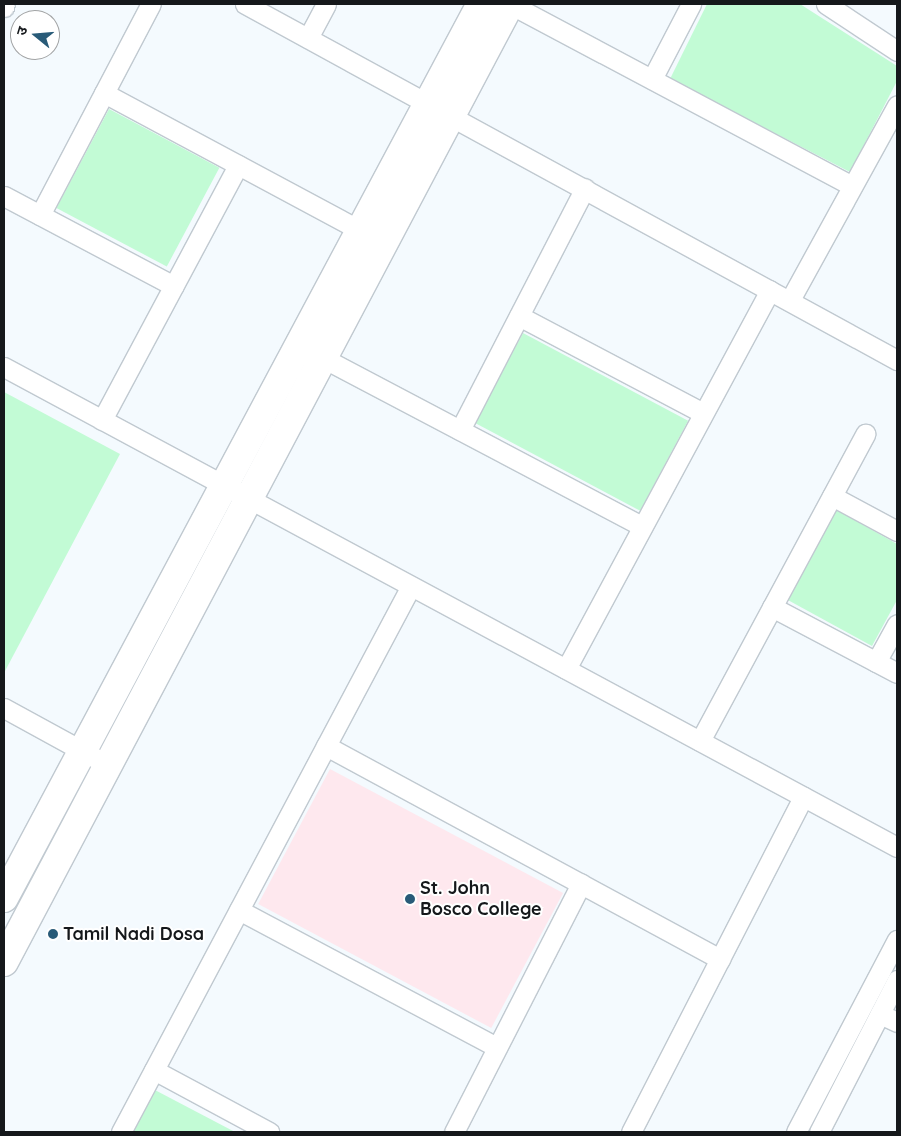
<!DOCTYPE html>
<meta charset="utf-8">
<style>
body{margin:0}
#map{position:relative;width:901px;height:1136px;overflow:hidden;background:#f4fafe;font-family:Quicksand,"Noto Sans Devanagari",sans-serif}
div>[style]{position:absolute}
.education>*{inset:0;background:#fee8ee;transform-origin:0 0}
.green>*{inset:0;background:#c2fbd5;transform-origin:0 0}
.roads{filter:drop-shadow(1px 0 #c0c9d0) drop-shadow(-1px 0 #c0c9d0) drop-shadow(0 1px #c0c9d0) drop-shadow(0 -1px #c0c9d0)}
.street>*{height:19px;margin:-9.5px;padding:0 9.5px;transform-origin:9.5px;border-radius:9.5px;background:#fff}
.secondary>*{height:28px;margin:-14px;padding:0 14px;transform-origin:14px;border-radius:14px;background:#fff}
.dots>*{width:14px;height:14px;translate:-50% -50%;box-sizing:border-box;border:2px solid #fff;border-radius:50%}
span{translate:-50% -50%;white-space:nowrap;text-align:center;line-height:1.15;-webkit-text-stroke:4px #fff;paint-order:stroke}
.poi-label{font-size:18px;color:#15181b;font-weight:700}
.left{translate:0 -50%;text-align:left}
.frame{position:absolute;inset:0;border:5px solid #15181b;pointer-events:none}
.north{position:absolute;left:10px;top:10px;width:50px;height:50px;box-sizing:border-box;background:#fff;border:1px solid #a1a3a4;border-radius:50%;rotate:287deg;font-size:14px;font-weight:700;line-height:20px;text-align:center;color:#15181b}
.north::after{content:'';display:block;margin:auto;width:18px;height:22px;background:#295b78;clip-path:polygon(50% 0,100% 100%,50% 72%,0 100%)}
</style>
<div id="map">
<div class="education">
<div style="left:330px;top:769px;width:264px;height:153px;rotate:28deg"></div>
</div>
<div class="green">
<div style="clip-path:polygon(707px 4px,800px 4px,897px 66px,897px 81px,850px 172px,670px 79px)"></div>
<div style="left:109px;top:109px;width:125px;height:112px;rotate:28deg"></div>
<div style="left:523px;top:333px;width:187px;height:102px;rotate:28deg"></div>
<div style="clip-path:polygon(4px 392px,120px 454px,4px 673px)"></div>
<div style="clip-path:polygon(835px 509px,897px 544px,897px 600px,872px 646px,786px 599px)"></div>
<div style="clip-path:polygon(153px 1089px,235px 1132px,130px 1132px)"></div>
</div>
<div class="roads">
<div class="street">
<div style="left:245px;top:4px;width:743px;rotate:28.64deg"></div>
<div style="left:510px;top:4px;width:387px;rotate:28deg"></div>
<div style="left:826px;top:4px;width:85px;rotate:33.5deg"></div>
<div style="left:4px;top:7px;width:3px;rotate:-72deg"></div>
<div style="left:308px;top:38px;width:38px;rotate:-62deg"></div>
<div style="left:652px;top:79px;width:85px;rotate:-62.5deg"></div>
<div style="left:104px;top:93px;width:290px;rotate:28.2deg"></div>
<div style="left:4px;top:196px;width:192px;rotate:27.9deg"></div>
<div style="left:40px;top:215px;width:238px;rotate:-62.3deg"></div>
<div style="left:790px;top:300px;width:222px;rotate:-61.2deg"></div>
<div style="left:519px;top:316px;width:208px;rotate:27.8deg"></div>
<div style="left:323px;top:358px;width:361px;rotate:27.8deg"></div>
<div style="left:4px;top:367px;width:1014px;rotate:28.26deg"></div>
<div style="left:102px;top:420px;width:289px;rotate:-61.9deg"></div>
<div style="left:460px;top:430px;width:272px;rotate:-62.7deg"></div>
<div style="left:832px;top:496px;width:74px;rotate:28.3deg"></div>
<div style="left:772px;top:607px;width:141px;rotate:27.8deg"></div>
<div style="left:876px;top:662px;width:43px;rotate:-61.1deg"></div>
<div style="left:566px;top:669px;width:430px;rotate:-61.7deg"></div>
<div style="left:4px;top:708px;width:119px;rotate:28.7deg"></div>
<div style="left:700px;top:741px;width:349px;rotate:-61.7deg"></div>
<div style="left:326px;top:746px;width:448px;rotate:28.4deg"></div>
<div style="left:239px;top:910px;width:292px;rotate:28deg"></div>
<div style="left:880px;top:1014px;width:19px;rotate:25deg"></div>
<div style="left:154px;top:1070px;width:131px;rotate:28.3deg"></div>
<div style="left:121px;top:1132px;width:618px;rotate:-62.03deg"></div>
<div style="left:454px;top:1132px;width:279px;rotate:-62.9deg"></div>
<div style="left:631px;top:1132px;width:377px;rotate:-62.8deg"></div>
<div style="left:796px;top:1132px;width:217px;rotate:-62.3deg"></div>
<div style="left:819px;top:1132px;width:171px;rotate:-62.8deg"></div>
</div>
<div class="secondary">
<div style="left:4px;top:898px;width:1013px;rotate:-61.92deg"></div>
<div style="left:4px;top:962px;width:1083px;rotate:-62.16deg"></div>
</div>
</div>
<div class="dots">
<div style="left:410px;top:899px;background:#295b78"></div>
<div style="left:53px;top:934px;background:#295b78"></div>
</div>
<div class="poi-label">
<span class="left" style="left:420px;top:899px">St. John<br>Bosco College</span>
<span class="left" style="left:63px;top:934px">Tamil Nadi Dosa</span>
</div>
<div class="frame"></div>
<div class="north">उ</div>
</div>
